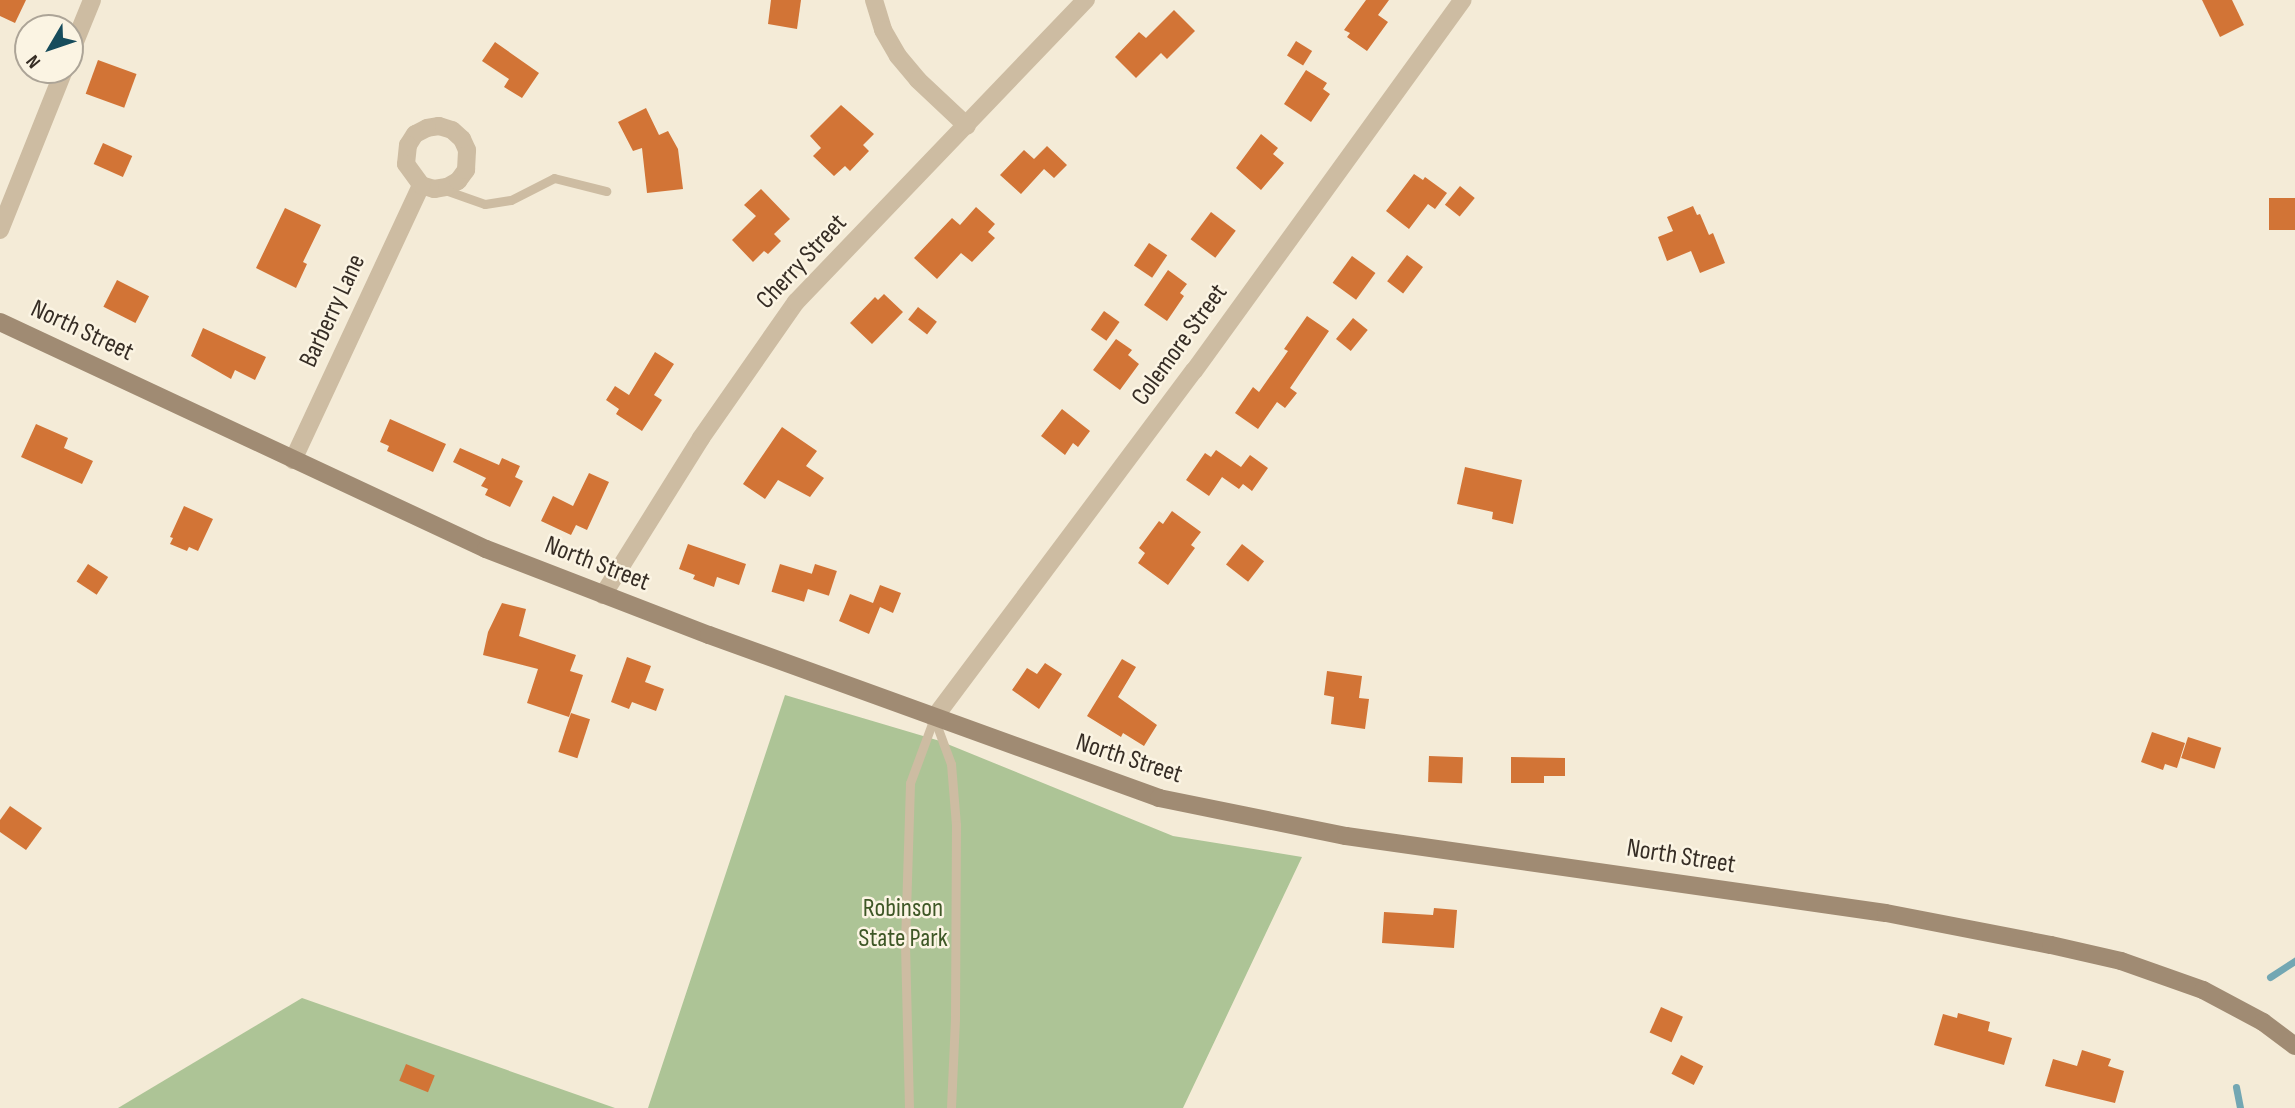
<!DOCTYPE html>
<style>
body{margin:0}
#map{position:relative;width:2295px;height:1108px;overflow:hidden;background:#f4ebd7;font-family:"Sofia Sans Condensed",sans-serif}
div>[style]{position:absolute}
.green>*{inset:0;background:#adc496}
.stream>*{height:7px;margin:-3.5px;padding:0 3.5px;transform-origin:3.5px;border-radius:3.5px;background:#73a7b3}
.building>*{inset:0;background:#d27436;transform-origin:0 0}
.lane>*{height:9px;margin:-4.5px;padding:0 4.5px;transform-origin:4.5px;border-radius:4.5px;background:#cdbca2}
.street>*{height:18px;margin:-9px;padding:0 9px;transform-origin:9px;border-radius:9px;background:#cdbca2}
.secondary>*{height:18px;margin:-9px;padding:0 9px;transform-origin:9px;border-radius:9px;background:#a08b73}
span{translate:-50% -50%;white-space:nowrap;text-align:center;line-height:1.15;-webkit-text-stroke:5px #fbf4e3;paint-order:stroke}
.street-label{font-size:26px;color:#362d25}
.park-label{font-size:26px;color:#3e5726}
.north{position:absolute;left:14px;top:14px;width:70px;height:70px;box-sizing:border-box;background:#fbf4e3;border:2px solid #aca497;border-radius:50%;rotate:231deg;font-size:19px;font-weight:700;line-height:28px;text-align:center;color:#362d25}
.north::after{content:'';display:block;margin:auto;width:24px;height:32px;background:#174c5c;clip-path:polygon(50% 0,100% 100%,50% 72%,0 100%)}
</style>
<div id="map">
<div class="green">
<div style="clip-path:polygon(785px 695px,940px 741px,1173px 836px,1302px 857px,1183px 1108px,648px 1108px)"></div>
<div style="clip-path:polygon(302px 998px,615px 1108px,118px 1108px)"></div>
</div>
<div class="stream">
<div style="left:2270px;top:977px;width:30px;rotate:-33deg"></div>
<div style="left:2236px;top:1087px;width:21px;rotate:79deg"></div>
</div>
<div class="building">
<div style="clip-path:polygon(0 0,26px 0,15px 23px,0 16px)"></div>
<div style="clip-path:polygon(771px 0,801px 0,797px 29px,768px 24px)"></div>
<div style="clip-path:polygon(1366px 0,1389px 0,1378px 15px,1388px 22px,1367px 51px,1347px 37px,1350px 33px,1344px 30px)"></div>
<div style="clip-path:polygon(2202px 0,2232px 0,2244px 25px,2220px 37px)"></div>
<div style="clip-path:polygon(1174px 10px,1195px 31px,1167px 59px,1161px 53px,1136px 78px,1115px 57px,1139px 32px,1146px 38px)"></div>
<div style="left:1296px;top:41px;width:19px;height:17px;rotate:32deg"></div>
<div style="clip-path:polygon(495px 42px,539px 73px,522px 98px,504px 87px,509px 79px,482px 61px)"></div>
<div style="left:98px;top:60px;width:41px;height:36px;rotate:20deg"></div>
<div style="clip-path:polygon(1306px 70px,1327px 83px,1323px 89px,1330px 94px,1311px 122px,1284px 104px)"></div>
<div style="clip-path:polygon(841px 105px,874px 134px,863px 145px,869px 151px,850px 171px,845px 166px,834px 176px,813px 156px,821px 148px,810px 136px)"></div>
<div style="clip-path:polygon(646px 108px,659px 135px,668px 131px,678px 149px,683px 189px,647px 193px,642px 148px,633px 151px,618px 122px)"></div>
<div style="clip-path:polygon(1261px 134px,1278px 148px,1273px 154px,1284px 163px,1261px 190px,1236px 168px)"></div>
<div style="left:103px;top:143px;width:32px;height:23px;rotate:24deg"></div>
<div style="clip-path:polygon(1047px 146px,1067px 165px,1054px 178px,1044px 169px,1021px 194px,1000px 175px,1024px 150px,1034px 159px)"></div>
<div style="clip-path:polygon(1414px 174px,1423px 180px,1425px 177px,1447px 193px,1435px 209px,1428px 204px,1409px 229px,1386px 211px)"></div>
<div style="left:1460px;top:186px;width:19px;height:24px;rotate:39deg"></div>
<div style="clip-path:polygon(761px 189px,790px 219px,774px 234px,781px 241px,768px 254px,764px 251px,753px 262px,732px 240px,756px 216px,744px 205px)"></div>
<div style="left:2295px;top:198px;width:32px;height:26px;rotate:90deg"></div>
<div style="clip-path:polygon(1693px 206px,1697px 215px,1700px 214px,1709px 235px,1713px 233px,1725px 263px,1700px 273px,1691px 251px,1667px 261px,1658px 237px,1673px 231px,1667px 217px)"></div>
<div style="clip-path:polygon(976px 207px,995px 224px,988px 232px,995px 238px,972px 262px,961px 253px,937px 279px,914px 258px,952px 218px,960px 225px)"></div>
<div style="clip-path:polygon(285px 208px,321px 225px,303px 262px,307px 264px,296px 288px,256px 268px)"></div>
<div style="left:1211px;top:212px;width:31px;height:34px;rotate:37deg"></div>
<div style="left:1149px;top:243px;width:22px;height:27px;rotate:34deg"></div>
<div style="left:1407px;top:255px;width:20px;height:33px;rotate:37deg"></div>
<div style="left:1352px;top:256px;width:29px;height:33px;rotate:36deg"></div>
<div style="clip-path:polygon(1168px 270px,1187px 284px,1180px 293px,1184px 296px,1167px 321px,1144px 305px)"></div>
<div style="left:117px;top:280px;width:36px;height:30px;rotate:27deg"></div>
<div style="clip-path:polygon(884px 294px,903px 312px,872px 344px,850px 323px,875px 297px,878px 300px)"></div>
<div style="left:918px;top:307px;width:24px;height:16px;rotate:38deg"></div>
<div style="left:1104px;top:311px;width:19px;height:23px;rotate:35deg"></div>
<div style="clip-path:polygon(1307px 316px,1329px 331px,1290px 388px,1297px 393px,1285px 408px,1277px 402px,1258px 429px,1235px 413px,1253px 387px,1259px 392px,1288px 351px,1284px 349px)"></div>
<div style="left:1353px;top:318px;width:19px;height:27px;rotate:39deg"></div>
<div style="clip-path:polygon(203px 328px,266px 357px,255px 380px,235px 370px,231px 379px,191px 356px)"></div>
<div style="clip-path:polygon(1116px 339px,1132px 350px,1128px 355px,1139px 364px,1120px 390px,1093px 370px)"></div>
<div style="clip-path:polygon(655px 352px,674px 364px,654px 395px,662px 400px,642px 431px,616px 414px,619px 409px,606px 400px,615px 386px,629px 395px)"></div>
<div style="clip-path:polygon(1062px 409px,1090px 431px,1078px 447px,1073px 443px,1065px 455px,1041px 436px)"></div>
<div style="clip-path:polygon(390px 419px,446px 444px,433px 472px,387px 451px,389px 446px,380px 442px)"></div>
<div style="clip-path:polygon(36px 424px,68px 438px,64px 448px,93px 461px,82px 484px,21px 457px)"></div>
<div style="clip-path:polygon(782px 427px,817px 451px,806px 466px,824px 478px,810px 497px,778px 480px,765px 499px,743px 484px)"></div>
<div style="clip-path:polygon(460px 448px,499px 465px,502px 458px,520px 466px,515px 477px,523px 481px,510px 507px,485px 495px,488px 489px,481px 486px,486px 478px,453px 462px)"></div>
<div style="clip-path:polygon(1216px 450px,1241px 467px,1250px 455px,1268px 468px,1252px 491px,1243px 484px,1239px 489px,1222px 477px,1209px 496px,1186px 480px,1205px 453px,1211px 457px)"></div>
<div style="clip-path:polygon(1465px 467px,1522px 480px,1513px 524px,1492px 519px,1493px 512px,1457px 504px)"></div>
<div style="clip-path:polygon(589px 473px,609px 482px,587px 530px,576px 525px,571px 535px,541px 521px,553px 496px,573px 506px)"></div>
<div style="clip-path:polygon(184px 506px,213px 519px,198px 551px,189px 547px,187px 551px,170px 544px,173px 538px,170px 537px)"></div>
<div style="clip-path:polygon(1172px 511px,1201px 532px,1191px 545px,1195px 548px,1168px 585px,1138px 563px,1145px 553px,1139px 548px,1159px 521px,1163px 524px)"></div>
<div style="clip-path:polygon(688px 544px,746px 564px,739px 585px,717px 577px,714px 587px,693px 579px,695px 575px,679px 569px)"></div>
<div style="left:1242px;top:544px;width:28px;height:26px;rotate:38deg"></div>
<div style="left:88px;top:564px;width:24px;height:21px;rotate:33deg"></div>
<div style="left:780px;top:564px;width:34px;height:29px;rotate:17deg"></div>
<div style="left:815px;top:564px;width:23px;height:26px;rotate:18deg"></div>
<div style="clip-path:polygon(880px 585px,901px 593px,893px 613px,880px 607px,869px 634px,839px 621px,850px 594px,873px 603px)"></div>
<div style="clip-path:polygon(502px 603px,526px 609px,519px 636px,576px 655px,570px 671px,583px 675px,569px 717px,527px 703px,538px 669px,483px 655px,488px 632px)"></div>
<div style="clip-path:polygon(627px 657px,651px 666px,645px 682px,664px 689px,656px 711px,632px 702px,629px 709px,611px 702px)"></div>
<div style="clip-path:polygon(1122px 659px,1136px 667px,1118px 697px,1157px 725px,1144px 746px,1123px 733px,1121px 737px,1087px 716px)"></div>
<div style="clip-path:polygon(1045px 663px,1062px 674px,1039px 709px,1012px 690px,1027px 668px,1037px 674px)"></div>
<div style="clip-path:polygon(1327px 671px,1362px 676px,1359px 698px,1369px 699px,1365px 729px,1331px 724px,1334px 697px,1324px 695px)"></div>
<div style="left:571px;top:713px;width:20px;height:41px;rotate:18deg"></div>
<div style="clip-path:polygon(2152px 732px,2185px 743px,2177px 768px,2165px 764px,2163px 770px,2141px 762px)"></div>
<div style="left:2188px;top:737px;width:35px;height:22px;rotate:18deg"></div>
<div style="left:1429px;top:756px;width:34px;height:26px;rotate:2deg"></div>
<div style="clip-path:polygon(1511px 757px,1565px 758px,1565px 776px,1544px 776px,1544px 783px,1511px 783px)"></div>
<div style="clip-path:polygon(10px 806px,42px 828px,26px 850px,0 832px,0 820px)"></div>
<div style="clip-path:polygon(1434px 908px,1457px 910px,1454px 948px,1382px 943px,1384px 912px,1433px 915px)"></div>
<div style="left:1661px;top:1007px;width:24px;height:28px;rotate:24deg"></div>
<div style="clip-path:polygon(1958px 1013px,1990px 1022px,1988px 1031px,2012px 1038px,2004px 1065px,1934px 1045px,1943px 1014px,1957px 1018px)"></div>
<div style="clip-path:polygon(2082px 1050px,2111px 1059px,2108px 1066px,2124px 1071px,2115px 1103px,2045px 1086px,2053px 1059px,2077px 1066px)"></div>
<div style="left:1681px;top:1055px;width:25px;height:21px;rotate:27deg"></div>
<div style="left:406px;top:1064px;width:31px;height:18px;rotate:22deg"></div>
</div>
<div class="lane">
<div style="left:445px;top:190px;width:42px;rotate:19.3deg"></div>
<div style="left:485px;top:204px;width:26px;rotate:-9deg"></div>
<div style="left:511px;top:200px;width:48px;rotate:-27.1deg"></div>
<div style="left:554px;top:178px;width:54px;rotate:14deg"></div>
<div style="left:934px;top:718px;width:49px;rotate:69.7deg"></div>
<div style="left:951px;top:764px;width:61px;rotate:85.3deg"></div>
<div style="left:956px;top:825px;width:194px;rotate:90.3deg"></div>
<div style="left:955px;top:1019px;width:89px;rotate:92.6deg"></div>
<div style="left:909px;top:1108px;width:165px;rotate:-91.4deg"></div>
<div style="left:905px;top:943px;width:160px;rotate:-88.2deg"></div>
<div style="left:910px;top:783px;width:69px;rotate:-69.7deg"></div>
</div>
<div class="street">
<div style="left:874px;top:0;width:31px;rotate:73deg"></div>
<div style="left:883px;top:30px;width:30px;rotate:60deg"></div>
<div style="left:898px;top:56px;width:31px;rotate:50deg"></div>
<div style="left:918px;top:80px;width:67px;rotate:43.2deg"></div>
<div style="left:70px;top:54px;width:58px;rotate:-67.8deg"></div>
<div style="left:0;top:230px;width:172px;rotate:-68.2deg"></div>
<div style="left:293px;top:460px;width:303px;rotate:-65deg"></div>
<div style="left:421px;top:185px;width:14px;rotate:17deg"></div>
<div style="left:434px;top:189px;width:13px;rotate:-9deg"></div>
<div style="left:447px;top:187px;width:13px;rotate:-29deg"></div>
<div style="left:458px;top:181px;width:14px;rotate:-54deg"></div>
<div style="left:466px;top:170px;width:20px;rotate:-87deg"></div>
<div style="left:467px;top:150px;width:12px;rotate:-114deg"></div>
<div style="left:462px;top:139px;width:13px;rotate:-138deg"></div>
<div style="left:452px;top:130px;width:14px;rotate:-163deg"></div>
<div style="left:439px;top:126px;width:12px;rotate:171deg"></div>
<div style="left:427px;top:128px;width:13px;rotate:153deg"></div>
<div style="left:415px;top:134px;width:13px;rotate:122deg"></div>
<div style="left:408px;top:145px;width:19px;rotate:96deg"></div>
<div style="left:406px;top:164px;width:26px;rotate:54deg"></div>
<div style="left:603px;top:595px;width:185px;rotate:-58deg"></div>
<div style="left:701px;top:438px;width:166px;rotate:-55.1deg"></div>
<div style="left:796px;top:302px;width:419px;rotate:-46.2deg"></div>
<div style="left:934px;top:718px;width:434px;rotate:-53.2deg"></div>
<div style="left:1194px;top:371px;width:458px;rotate:-54.1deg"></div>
</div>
<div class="secondary">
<div style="left:0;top:322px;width:536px;rotate:25.04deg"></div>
<div style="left:486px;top:549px;width:239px;rotate:21.1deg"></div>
<div style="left:709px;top:635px;width:479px;rotate:19.9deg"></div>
<div style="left:1159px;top:798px;width:191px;rotate:11.5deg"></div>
<div style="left:1346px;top:836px;width:545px;rotate:8.12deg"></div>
<div style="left:1886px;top:913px;width:168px;rotate:11deg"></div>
<div style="left:2051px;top:945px;width:72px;rotate:12.9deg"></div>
<div style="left:2121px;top:961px;width:87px;rotate:19.5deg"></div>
<div style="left:2203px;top:990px;width:68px;rotate:28.1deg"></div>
<div style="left:2263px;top:1022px;width:40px;rotate:37deg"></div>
</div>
<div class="street-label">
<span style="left:802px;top:262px;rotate:-47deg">Cherry Street</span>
<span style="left:333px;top:311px;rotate:-65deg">Barberry Lane</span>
<span style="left:82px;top:331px;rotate:25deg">North Street</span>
<span style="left:1180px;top:345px;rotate:-54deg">Colemore Street</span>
<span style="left:597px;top:564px;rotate:21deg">North Street</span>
<span style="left:1129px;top:759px;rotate:18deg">North Street</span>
<span style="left:1681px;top:857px;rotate:9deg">North Street</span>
</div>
<div class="park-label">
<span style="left:903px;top:924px">Robinson<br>State Park</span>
</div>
<div class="north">N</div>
</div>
